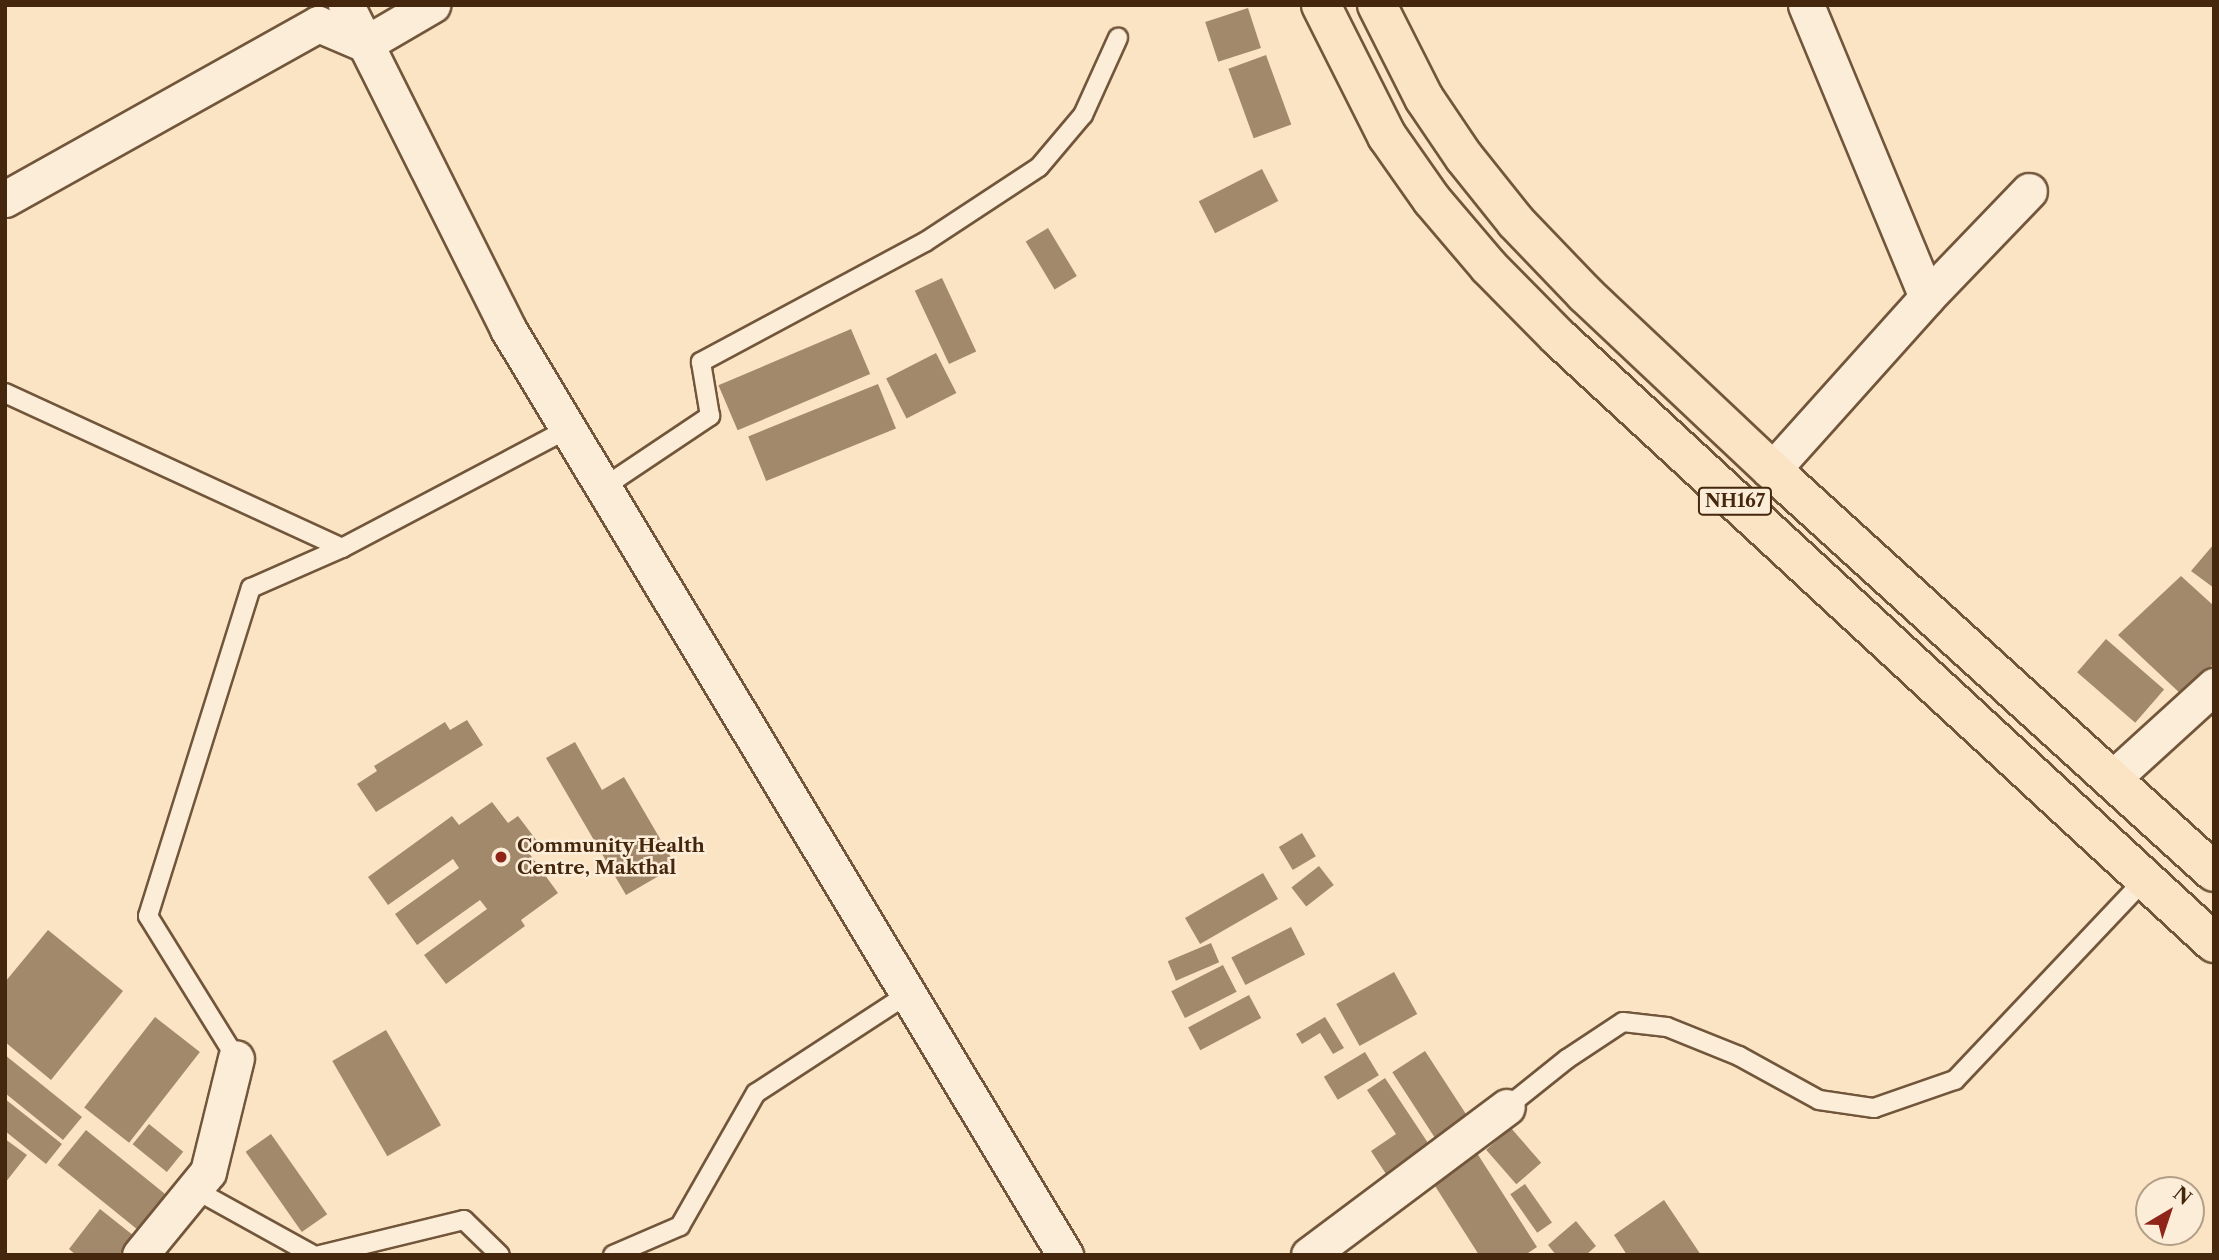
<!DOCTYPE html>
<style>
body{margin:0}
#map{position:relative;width:2219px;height:1260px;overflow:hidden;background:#fae4c4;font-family:"Libre Caslon Text",serif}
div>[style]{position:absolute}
.building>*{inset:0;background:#a3896c;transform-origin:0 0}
.roads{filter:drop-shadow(2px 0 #72563b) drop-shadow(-2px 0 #72563b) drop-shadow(0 2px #72563b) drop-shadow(0 -2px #72563b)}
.service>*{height:18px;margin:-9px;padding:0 9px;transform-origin:9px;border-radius:9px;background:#fcedd9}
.minor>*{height:35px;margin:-17.5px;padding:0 17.5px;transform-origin:17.5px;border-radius:17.5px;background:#fcedd9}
.trunk>*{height:38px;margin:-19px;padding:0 19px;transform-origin:19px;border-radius:19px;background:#fae4c4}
.dots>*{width:19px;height:19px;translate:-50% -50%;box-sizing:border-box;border:4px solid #fcedd9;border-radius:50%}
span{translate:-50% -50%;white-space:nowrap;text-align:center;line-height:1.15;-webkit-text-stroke:5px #fcedd9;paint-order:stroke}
.shield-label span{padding:2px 5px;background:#fcedd9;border:2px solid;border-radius:5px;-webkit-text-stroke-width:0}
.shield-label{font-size:18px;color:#45270d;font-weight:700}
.poi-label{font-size:19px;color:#45270d;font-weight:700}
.left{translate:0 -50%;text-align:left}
.frame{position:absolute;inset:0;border:7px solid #45270d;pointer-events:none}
.north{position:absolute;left:2135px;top:1176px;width:70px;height:70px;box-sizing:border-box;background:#fcedd9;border:2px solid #b39e87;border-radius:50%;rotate:39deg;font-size:19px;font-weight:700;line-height:28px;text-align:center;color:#45270d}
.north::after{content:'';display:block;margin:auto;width:24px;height:32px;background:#8f2418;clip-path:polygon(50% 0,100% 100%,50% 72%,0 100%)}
</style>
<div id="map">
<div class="building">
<div style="left:1248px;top:8px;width:42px;height:45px;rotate:72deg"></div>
<div style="left:1266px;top:55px;width:74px;height:40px;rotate:70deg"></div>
<div style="left:1262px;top:169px;width:36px;height:71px;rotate:63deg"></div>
<div style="left:1048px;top:228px;width:56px;height:26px;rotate:59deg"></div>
<div style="left:942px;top:278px;width:81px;height:30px;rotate:65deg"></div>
<div style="left:851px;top:329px;width:49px;height:144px;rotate:67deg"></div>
<div style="left:936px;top:353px;width:45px;height:56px;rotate:63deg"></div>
<div style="left:878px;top:384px;width:48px;height:140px;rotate:68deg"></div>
<div style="clip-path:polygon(2214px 544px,2214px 588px,2191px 571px)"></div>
<div style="clip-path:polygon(2181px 576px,2214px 606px,2214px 663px,2183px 696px,2118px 635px)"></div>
<div style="left:2106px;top:639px;width:77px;height:44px;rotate:41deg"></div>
<div style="clip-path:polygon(467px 720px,483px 745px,376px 812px,357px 784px,377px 771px,374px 766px,445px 722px,450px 730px)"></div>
<div style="clip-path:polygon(575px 742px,602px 790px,624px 777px,676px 866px,626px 895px,546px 758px)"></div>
<div style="clip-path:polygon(492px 802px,508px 823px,518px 816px,537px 841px,526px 849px,558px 893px,521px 920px,525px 926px,446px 984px,424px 955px,487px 909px,480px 900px,417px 945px,395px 914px,459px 868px,453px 859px,388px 905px,368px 877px,452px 816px,459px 825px)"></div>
<div style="left:1302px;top:833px;width:27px;height:27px;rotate:59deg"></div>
<div style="left:1319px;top:866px;width:24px;height:35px;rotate:52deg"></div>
<div style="left:1263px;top:873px;width:30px;height:90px;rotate:60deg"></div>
<div style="left:1291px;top:927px;width:31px;height:67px;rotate:63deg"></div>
<div style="clip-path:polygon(48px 930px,123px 991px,51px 1080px,5px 1042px,5px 982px)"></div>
<div style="left:1211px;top:943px;width:21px;height:47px;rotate:67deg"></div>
<div style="left:1223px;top:965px;width:30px;height:58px;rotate:63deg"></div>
<div style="left:1394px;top:972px;width:48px;height:66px;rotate:61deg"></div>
<div style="left:1249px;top:995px;width:26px;height:69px;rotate:62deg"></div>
<div style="left:155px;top:1017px;width:57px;height:115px;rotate:38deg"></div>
<div style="clip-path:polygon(1325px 1017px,1344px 1048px,1333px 1054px,1320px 1033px,1302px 1044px,1296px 1034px)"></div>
<div style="left:386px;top:1030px;width:110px;height:62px;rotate:60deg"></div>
<div style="left:1425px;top:1051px;width:85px;height:39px;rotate:57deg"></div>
<div style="left:1365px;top:1052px;width:27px;height:48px;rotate:59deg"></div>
<div style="clip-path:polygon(5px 1055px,82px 1117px,63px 1140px,5px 1093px)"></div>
<div style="clip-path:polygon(1385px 1078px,1430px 1146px,1386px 1174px,1371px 1151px,1396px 1134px,1367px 1090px)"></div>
<div style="clip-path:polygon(5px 1099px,62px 1144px,46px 1164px,5px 1131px)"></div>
<div style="left:149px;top:1124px;width:44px;height:26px;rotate:39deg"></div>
<div style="left:1511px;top:1128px;width:46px;height:33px;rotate:49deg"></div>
<div style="left:86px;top:1130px;width:103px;height:45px;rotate:39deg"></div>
<div style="left:271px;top:1134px;width:98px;height:31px;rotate:55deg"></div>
<div style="clip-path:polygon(5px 1139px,27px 1155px,5px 1183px)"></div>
<div style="clip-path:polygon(1475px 1150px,1537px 1247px,1525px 1255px,1479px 1255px,1430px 1178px)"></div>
<div style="left:1525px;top:1184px;width:47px;height:18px;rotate:55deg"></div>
<div style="clip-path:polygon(1664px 1200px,1701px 1255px,1627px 1255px,1614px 1235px)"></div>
<div style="clip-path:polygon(100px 1209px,134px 1236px,119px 1255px,76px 1255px,69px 1249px)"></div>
<div style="clip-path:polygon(1576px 1221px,1596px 1246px,1586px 1255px,1556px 1255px,1548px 1245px)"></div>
</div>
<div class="roads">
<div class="service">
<div style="left:5px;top:393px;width:371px;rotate:24.7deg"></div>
<div style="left:342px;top:548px;width:255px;rotate:-27.8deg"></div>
<div style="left:604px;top:487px;width:128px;rotate:-33.8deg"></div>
<div style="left:710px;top:416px;width:55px;rotate:-99.5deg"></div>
<div style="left:701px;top:362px;width:254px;rotate:-28.2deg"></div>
<div style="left:925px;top:242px;width:136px;rotate:-33.3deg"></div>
<div style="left:1039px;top:167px;width:68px;rotate:-49.8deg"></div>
<div style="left:1083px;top:115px;width:85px;rotate:-65.6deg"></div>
<div style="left:236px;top:1058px;width:167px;rotate:-121.8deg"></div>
<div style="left:148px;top:916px;width:344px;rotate:-72.6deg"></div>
<div style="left:251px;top:588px;width:99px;rotate:-23.7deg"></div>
<div style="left:1507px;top:1107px;width:77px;rotate:-38.7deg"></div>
<div style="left:1567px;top:1059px;width:67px;rotate:-33.5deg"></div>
<div style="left:1623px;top:1022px;width:44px;rotate:6.5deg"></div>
<div style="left:1667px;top:1027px;width:78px;rotate:21.9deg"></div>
<div style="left:1739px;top:1056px;width:91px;rotate:28.8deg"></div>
<div style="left:1819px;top:1100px;width:56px;rotate:8.3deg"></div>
<div style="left:1874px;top:1108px;width:86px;rotate:-19.1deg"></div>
<div style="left:1955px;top:1080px;width:277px;rotate:-46.6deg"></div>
<div style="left:194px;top:1189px;width:136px;rotate:29deg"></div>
<div style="left:320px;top:1255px;width:148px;rotate:-13.7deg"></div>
<div style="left:464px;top:1220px;width:50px;rotate:44.2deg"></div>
<div style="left:613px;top:1255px;width:73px;rotate:-23.4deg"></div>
<div style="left:680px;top:1226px;width:153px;rotate:-60.3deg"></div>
<div style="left:756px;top:1093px;width:181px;rotate:-33.1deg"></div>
</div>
<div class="minor">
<div style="left:346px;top:5px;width:362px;rotate:63.4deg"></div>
<div style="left:508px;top:329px;width:1081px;rotate:58.97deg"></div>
<div style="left:1806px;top:5px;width:316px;rotate:67.5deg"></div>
<div style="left:5px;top:199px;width:359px;rotate:-29.2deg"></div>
<div style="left:318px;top:24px;width:51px;rotate:23.1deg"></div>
<div style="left:365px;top:44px;width:78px;rotate:-30.2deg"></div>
<div style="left:1772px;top:470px;width:232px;rotate:-48.1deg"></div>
<div style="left:1927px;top:297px;width:147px;rotate:-46.1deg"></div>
<div style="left:2113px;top:778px;width:137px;rotate:-42.3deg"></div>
<div style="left:140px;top:1255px;width:107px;rotate:-50.7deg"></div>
<div style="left:208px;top:1172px;width:117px;rotate:-76.2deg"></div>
<div style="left:1309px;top:1255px;width:247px;rotate:-36.8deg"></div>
</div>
<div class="trunk">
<div style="left:1321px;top:5px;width:147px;rotate:63.3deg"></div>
<div style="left:1387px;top:136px;width:78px;rotate:54.9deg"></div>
<div style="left:1432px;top:200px;width:88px;rotate:49.6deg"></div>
<div style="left:1489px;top:267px;width:98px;rotate:45.4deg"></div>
<div style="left:1558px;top:337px;width:893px;rotate:42.73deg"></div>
<div style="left:1377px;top:5px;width:104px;rotate:63.2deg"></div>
<div style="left:1424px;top:98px;width:71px;rotate:55.9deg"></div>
<div style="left:1464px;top:157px;width:83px;rotate:51.3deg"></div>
<div style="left:1516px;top:222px;width:100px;rotate:46.2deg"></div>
<div style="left:1585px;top:294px;width:257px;rotate:43.3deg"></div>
<div style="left:1772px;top:470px;width:597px;rotate:42.29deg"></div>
</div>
</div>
<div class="dots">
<div style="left:501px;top:857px;background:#8f2418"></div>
</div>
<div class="shield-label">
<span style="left:1735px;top:501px">NH167</span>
</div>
<div class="poi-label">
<span class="left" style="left:517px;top:857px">Community Health<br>Centre, Makthal</span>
</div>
<div class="frame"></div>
<div class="north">N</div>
</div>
